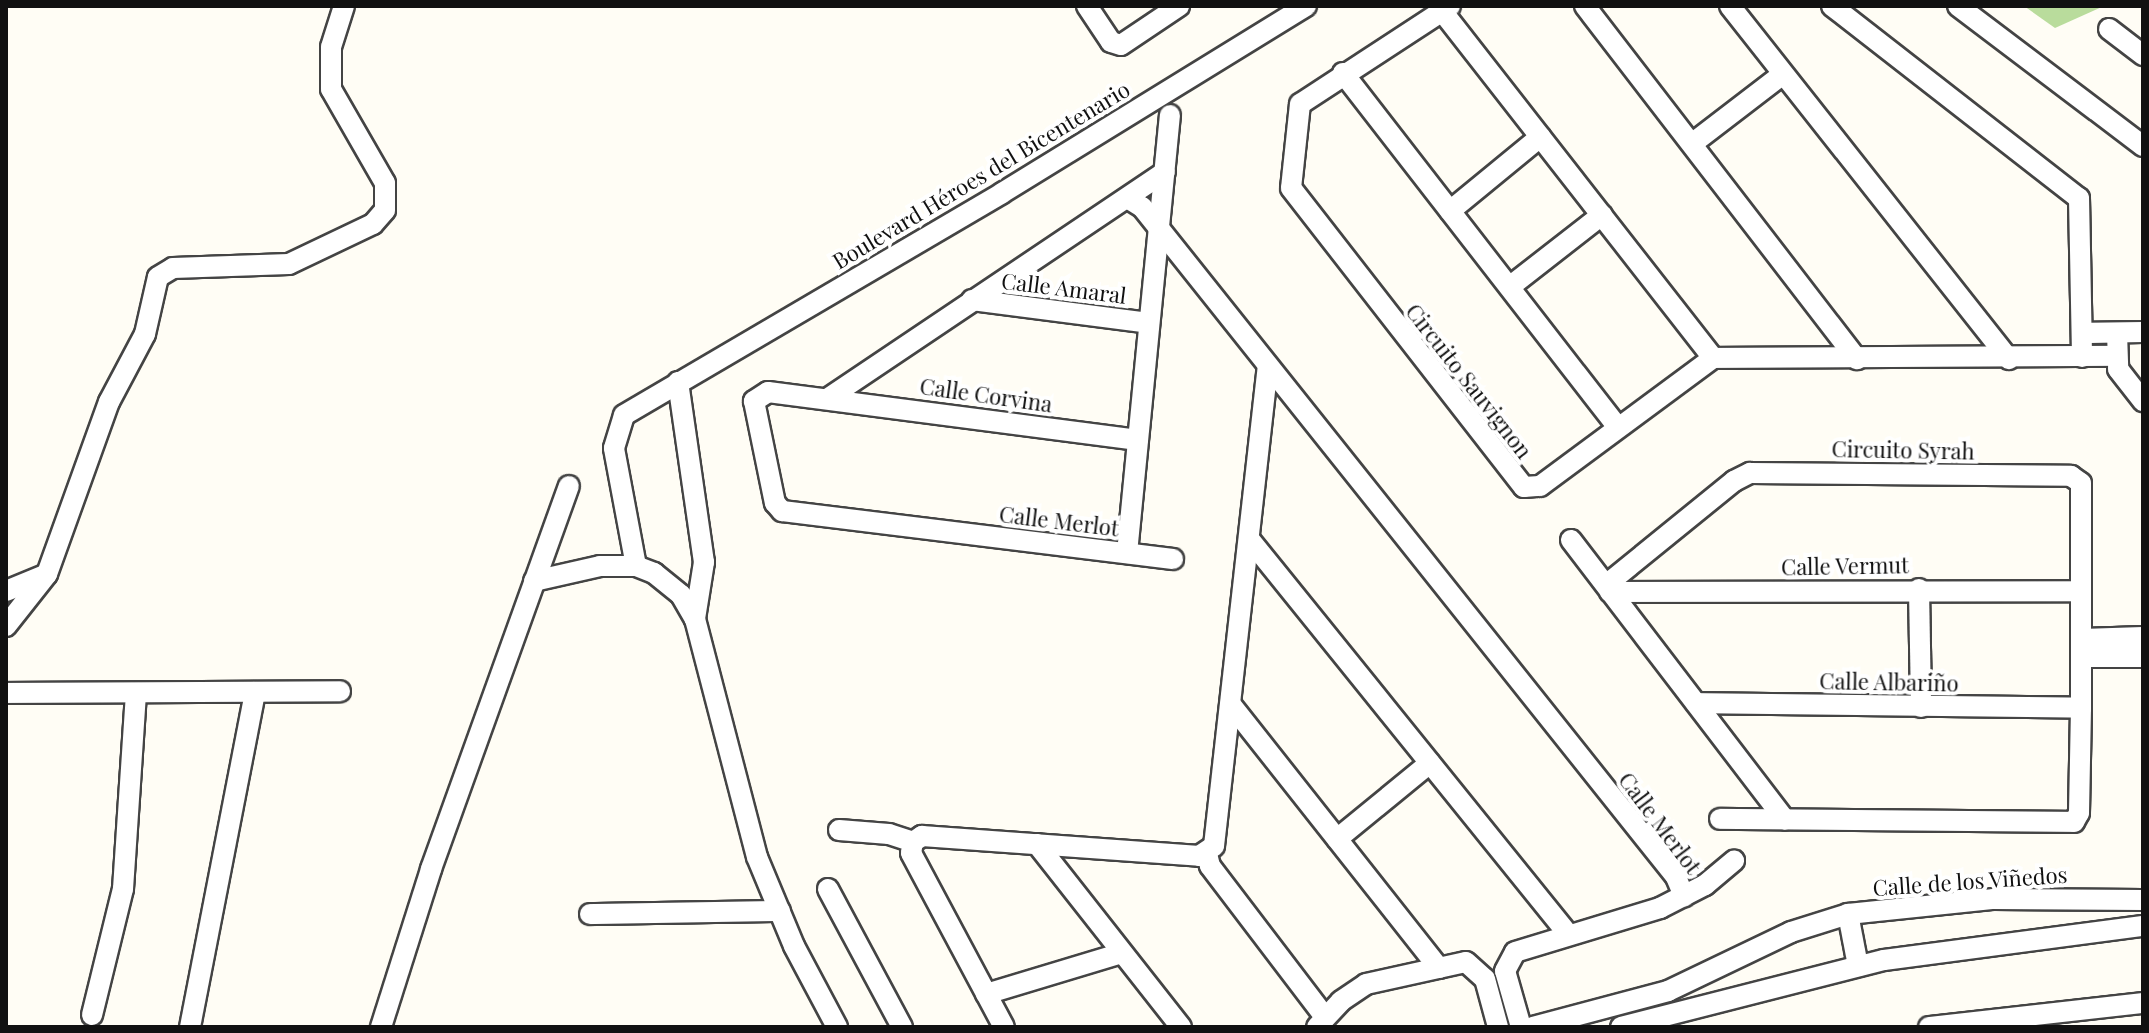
<!DOCTYPE html>
<meta charset="utf-8">
<style>
body{margin:0}
#map{position:relative;width:2149px;height:1033px;overflow:hidden;background:#fffdf5;font-family:"Playfair Display",serif}
div>[style]{position:absolute}
.forest>*{inset:0;background:#b9dc9c}
.roads{filter:drop-shadow(2px 0 #444) drop-shadow(-2px 0 #444) drop-shadow(0 2px #444) drop-shadow(0 -2px #444)}
.minor>*{height:20px;margin:-10px;padding:0 10px;transform-origin:10px;border-radius:10px;background:#fff}
span{translate:-50% -50%;white-space:nowrap;text-align:center;line-height:1.15;-webkit-text-stroke:8px #fff;paint-order:stroke}
.street-label{font-size:22px;color:#111}
.frame{position:absolute;inset:0;border:8px solid #111;pointer-events:none}
</style>
<div id="map">
<div class="forest">
<div style="clip-path:polygon(2024px 6px,2104px 6px,2055px 28px)"></div>
</div>
<div class="roads">
<div class="minor">
<div style="left:1087px;top:6px;width:43px;rotate:56.3deg"></div>
<div style="left:1111px;top:42px;width:10px;rotate:17deg"></div>
<div style="left:1121px;top:45px;width:70px;rotate:-33.9deg"></div>
<div style="left:1450px;top:6px;width:179px;rotate:146.8deg"></div>
<div style="left:1300px;top:104px;width:84px;rotate:96.1deg"></div>
<div style="left:1291px;top:188px;width:379px;rotate:52.1deg"></div>
<div style="left:1524px;top:487px;width:16px;rotate:-4deg"></div>
<div style="left:1540px;top:486px;width:215px;rotate:-36.5deg"></div>
<div style="left:1713px;top:358px;width:404px;rotate:-0.3deg"></div>
<div style="left:1585px;top:6px;width:446px;rotate:52.4deg"></div>
<div style="left:1730px;top:6px;width:450px;rotate:51.7deg"></div>
<div style="left:1832px;top:6px;width:313px;rotate:37.9deg"></div>
<div style="left:2079px;top:198px;width:159px;rotate:88.9deg"></div>
<div style="left:1958px;top:6px;width:232px;rotate:37.1deg"></div>
<div style="left:1442px;top:11px;width:440px;rotate:52deg"></div>
<div style="left:2109px;top:29px;width:43px;rotate:37.4deg"></div>
<div style="left:1343px;top:73px;width:448px;rotate:52.2deg"></div>
<div style="left:1693px;top:143px;width:113px;rotate:-37.5deg"></div>
<div style="left:1129px;top:199px;width:15px;rotate:32deg"></div>
<div style="left:1142px;top:207px;width:857px;rotate:51.44deg"></div>
<div style="left:1676px;top:877px;width:21px;rotate:67deg"></div>
<div style="left:1450px;top:211px;width:117px;rotate:-39.4deg"></div>
<div style="left:1512px;top:285px;width:114px;rotate:-37.9deg"></div>
<div style="left:972px;top:300px;width:178px;rotate:7.4deg"></div>
<div style="left:2082px;top:333px;width:61px;rotate:-0.9deg"></div>
<div style="left:2117px;top:333px;width:36px;rotate:88deg"></div>
<div style="left:2118px;top:369px;width:41px;rotate:52deg"></div>
<div style="left:678px;top:382px;width:182px;rotate:81.8deg"></div>
<div style="left:704px;top:562px;width:58px;rotate:99deg"></div>
<div style="left:827px;top:399px;width:407px;rotate:-33.9deg"></div>
<div style="left:1138px;top:440px;width:373px;rotate:-172.6deg"></div>
<div style="left:768px;top:392px;width:17px;rotate:147deg"></div>
<div style="left:754px;top:401px;width:104px;rotate:78.4deg"></div>
<div style="left:775px;top:503px;width:11px;rotate:49deg"></div>
<div style="left:782px;top:511px;width:394px;rotate:7deg"></div>
<div style="left:1250px;top:540px;width:506px;rotate:51.09deg"></div>
<div style="left:1571px;top:540px;width:352px;rotate:52.6deg"></div>
<div style="left:1127px;top:553px;width:440px;rotate:-84.4deg"></div>
<div style="left:636px;top:566px;width:120px;rotate:-100.6deg"></div>
<div style="left:614px;top:448px;width:34px;rotate:-73deg"></div>
<div style="left:624px;top:415px;width:438px;rotate:-30.4deg"></div>
<div style="left:1002px;top:193px;width:357px;rotate:-31.6deg"></div>
<div style="left:534px;top:581px;width:68px;rotate:-12.8deg"></div>
<div style="left:600px;top:566px;width:36px"></div>
<div style="left:636px;top:566px;width:19px;rotate:21deg"></div>
<div style="left:654px;top:573px;width:35px;rotate:39deg"></div>
<div style="left:681px;top:595px;width:28px;rotate:60deg"></div>
<div style="left:695px;top:619px;width:246px;rotate:75.4deg"></div>
<div style="left:757px;top:857px;width:96px;rotate:67.4deg"></div>
<div style="left:794px;top:946px;width:92px;rotate:62deg"></div>
<div style="left:1606px;top:585px;width:165px;rotate:-39.1deg"></div>
<div style="left:1734px;top:481px;width:18px;rotate:-27deg"></div>
<div style="left:1750px;top:473px;width:321px;rotate:0.5deg"></div>
<div style="left:2071px;top:476px;width:12px;rotate:35deg"></div>
<div style="left:2081px;top:483px;width:225px;rotate:90deg"></div>
<div style="left:2081px;top:708px;width:105px;rotate:91.1deg"></div>
<div style="left:2079px;top:813px;width:10px;rotate:119deg"></div>
<div style="left:2074px;top:822px;width:354px;rotate:-179.5deg"></div>
<div style="left:1919px;top:589px;width:118px;rotate:89deg"></div>
<div style="left:6px;top:591px;width:44px;rotate:-22.5deg"></div>
<div style="left:1610px;top:592px;width:470px;rotate:-0.1deg"></div>
<div style="left:6px;top:626px;width:66px;rotate:-51.7deg"></div>
<div style="left:47px;top:574px;width:183px;rotate:-70.2deg"></div>
<div style="left:109px;top:402px;width:77px;rotate:-62.1deg"></div>
<div style="left:145px;top:334px;width:58px;rotate:-77.2deg"></div>
<div style="left:158px;top:277px;width:17px;rotate:-31deg"></div>
<div style="left:173px;top:268px;width:116px;rotate:-2deg"></div>
<div style="left:289px;top:264px;width:93px;rotate:-25.5deg"></div>
<div style="left:373px;top:224px;width:18px;rotate:-49deg"></div>
<div style="left:385px;top:210px;width:27px;rotate:-90deg"></div>
<div style="left:385px;top:183px;width:108px;rotate:-119.9deg"></div>
<div style="left:331px;top:89px;width:42px;rotate:-90deg"></div>
<div style="left:331px;top:47px;width:43px;rotate:-72.4deg"></div>
<div style="left:2082px;top:639px;width:61px;rotate:-1.9deg"></div>
<div style="left:2082px;top:657px;width:61px"></div>
<div style="left:6px;top:693px;width:334px;rotate:-0.3deg"></div>
<div style="left:1696px;top:703px;width:385px;rotate:0.7deg"></div>
<div style="left:1232px;top:706px;width:334px;rotate:51.7deg"></div>
<div style="left:839px;top:830px;width:50px;rotate:4.6deg"></div>
<div style="left:889px;top:834px;width:25px;rotate:18deg"></div>
<div style="left:1337px;top:839px;width:120px;rotate:-39.3deg"></div>
<div style="left:913px;top:842px;width:11px;rotate:-34deg"></div>
<div style="left:922px;top:836px;width:278px;rotate:4.1deg"></div>
<div style="left:1199px;top:856px;width:18px;rotate:-34deg"></div>
<div style="left:1214px;top:846px;width:483px;rotate:-83.6deg"></div>
<div style="left:913px;top:842px;width:11px;rotate:100deg"></div>
<div style="left:911px;top:853px;width:197px;rotate:61.9deg"></div>
<div style="left:1037px;top:844px;width:233px;rotate:51.8deg"></div>
<div style="left:1207px;top:854px;width:12px;rotate:76deg"></div>
<div style="left:1210px;top:866px;width:190px;rotate:52.7deg"></div>
<div style="left:828px;top:889px;width:157px;rotate:61.8deg"></div>
<div style="left:590px;top:914px;width:190px;rotate:-0.9deg"></div>
<div style="left:1848px;top:914px;width:53px;rotate:79.1deg"></div>
<div style="left:986px;top:994px;width:142px;rotate:-16.8deg"></div>
<div style="left:92px;top:1015px;width:130px;rotate:-76.2deg"></div>
<div style="left:123px;top:889px;width:196px;rotate:-86.2deg"></div>
<div style="left:190px;top:1027px;width:341px;rotate:-79deg"></div>
<div style="left:381px;top:1027px;width:166px;rotate:-72.4deg"></div>
<div style="left:431px;top:869px;width:407px;rotate:-70.2deg"></div>
<div style="left:1317px;top:1027px;width:35px;rotate:-47deg"></div>
<div style="left:1341px;top:1001px;width:30px;rotate:-34deg"></div>
<div style="left:1366px;top:984px;width:102px;rotate:-12.4deg"></div>
<div style="left:1466px;top:962px;width:25px;rotate:42deg"></div>
<div style="left:1485px;top:979px;width:50px;rotate:74.8deg"></div>
<div style="left:1521px;top:1027px;width:58px;rotate:-105.9deg"></div>
<div style="left:1505px;top:971px;width:21px;rotate:-62deg"></div>
<div style="left:1515px;top:952px;width:152px;rotate:-16.9deg"></div>
<div style="left:1660px;top:908px;width:51px;rotate:-27.1deg"></div>
<div style="left:1705px;top:885px;width:38px;rotate:-40deg"></div>
<div style="left:1533px;top:1027px;width:140px;rotate:-14.9deg"></div>
<div style="left:1668px;top:991px;width:136px;rotate:-25.6deg"></div>
<div style="left:1791px;top:932px;width:60px;rotate:-17.5deg"></div>
<div style="left:1848px;top:914px;width:147px;rotate:-5.9deg"></div>
<div style="left:1994px;top:899px;width:149px;rotate:0.4deg"></div>
<div style="left:1621px;top:1027px;width:271px;rotate:-14.3deg"></div>
<div style="left:1884px;top:960px;width:261px;rotate:-7.5deg"></div>
<div style="left:1929px;top:1027px;width:215px;rotate:-6.4deg"></div>
</div>
</div>
<div class="street-label">
<span style="left:981px;top:175px;rotate:-31deg">Boulevard Héroes del Bicentenario</span>
<span style="left:1064px;top:288px;rotate:7deg">Calle Amaral</span>
<span style="left:1469px;top:381px;rotate:52deg">Circuito Sauvignon</span>
<span style="left:986px;top:395px;rotate:8deg">Calle Corvina</span>
<span style="left:1903px;top:450px;rotate:1deg">Circuito Syrah</span>
<span style="left:1059px;top:521px;rotate:7deg">Calle Merlot</span>
<span style="left:1845px;top:566px;rotate:-1deg">Calle Vermut</span>
<span style="left:1889px;top:682px;rotate:1deg">Calle Albariño</span>
<span style="left:1660px;top:823px;rotate:53deg">Calle Merlot</span>
<span style="left:1970px;top:881px;rotate:-4deg">Calle de los Viñedos</span>
</div>
<div class="frame"></div>
</div>
